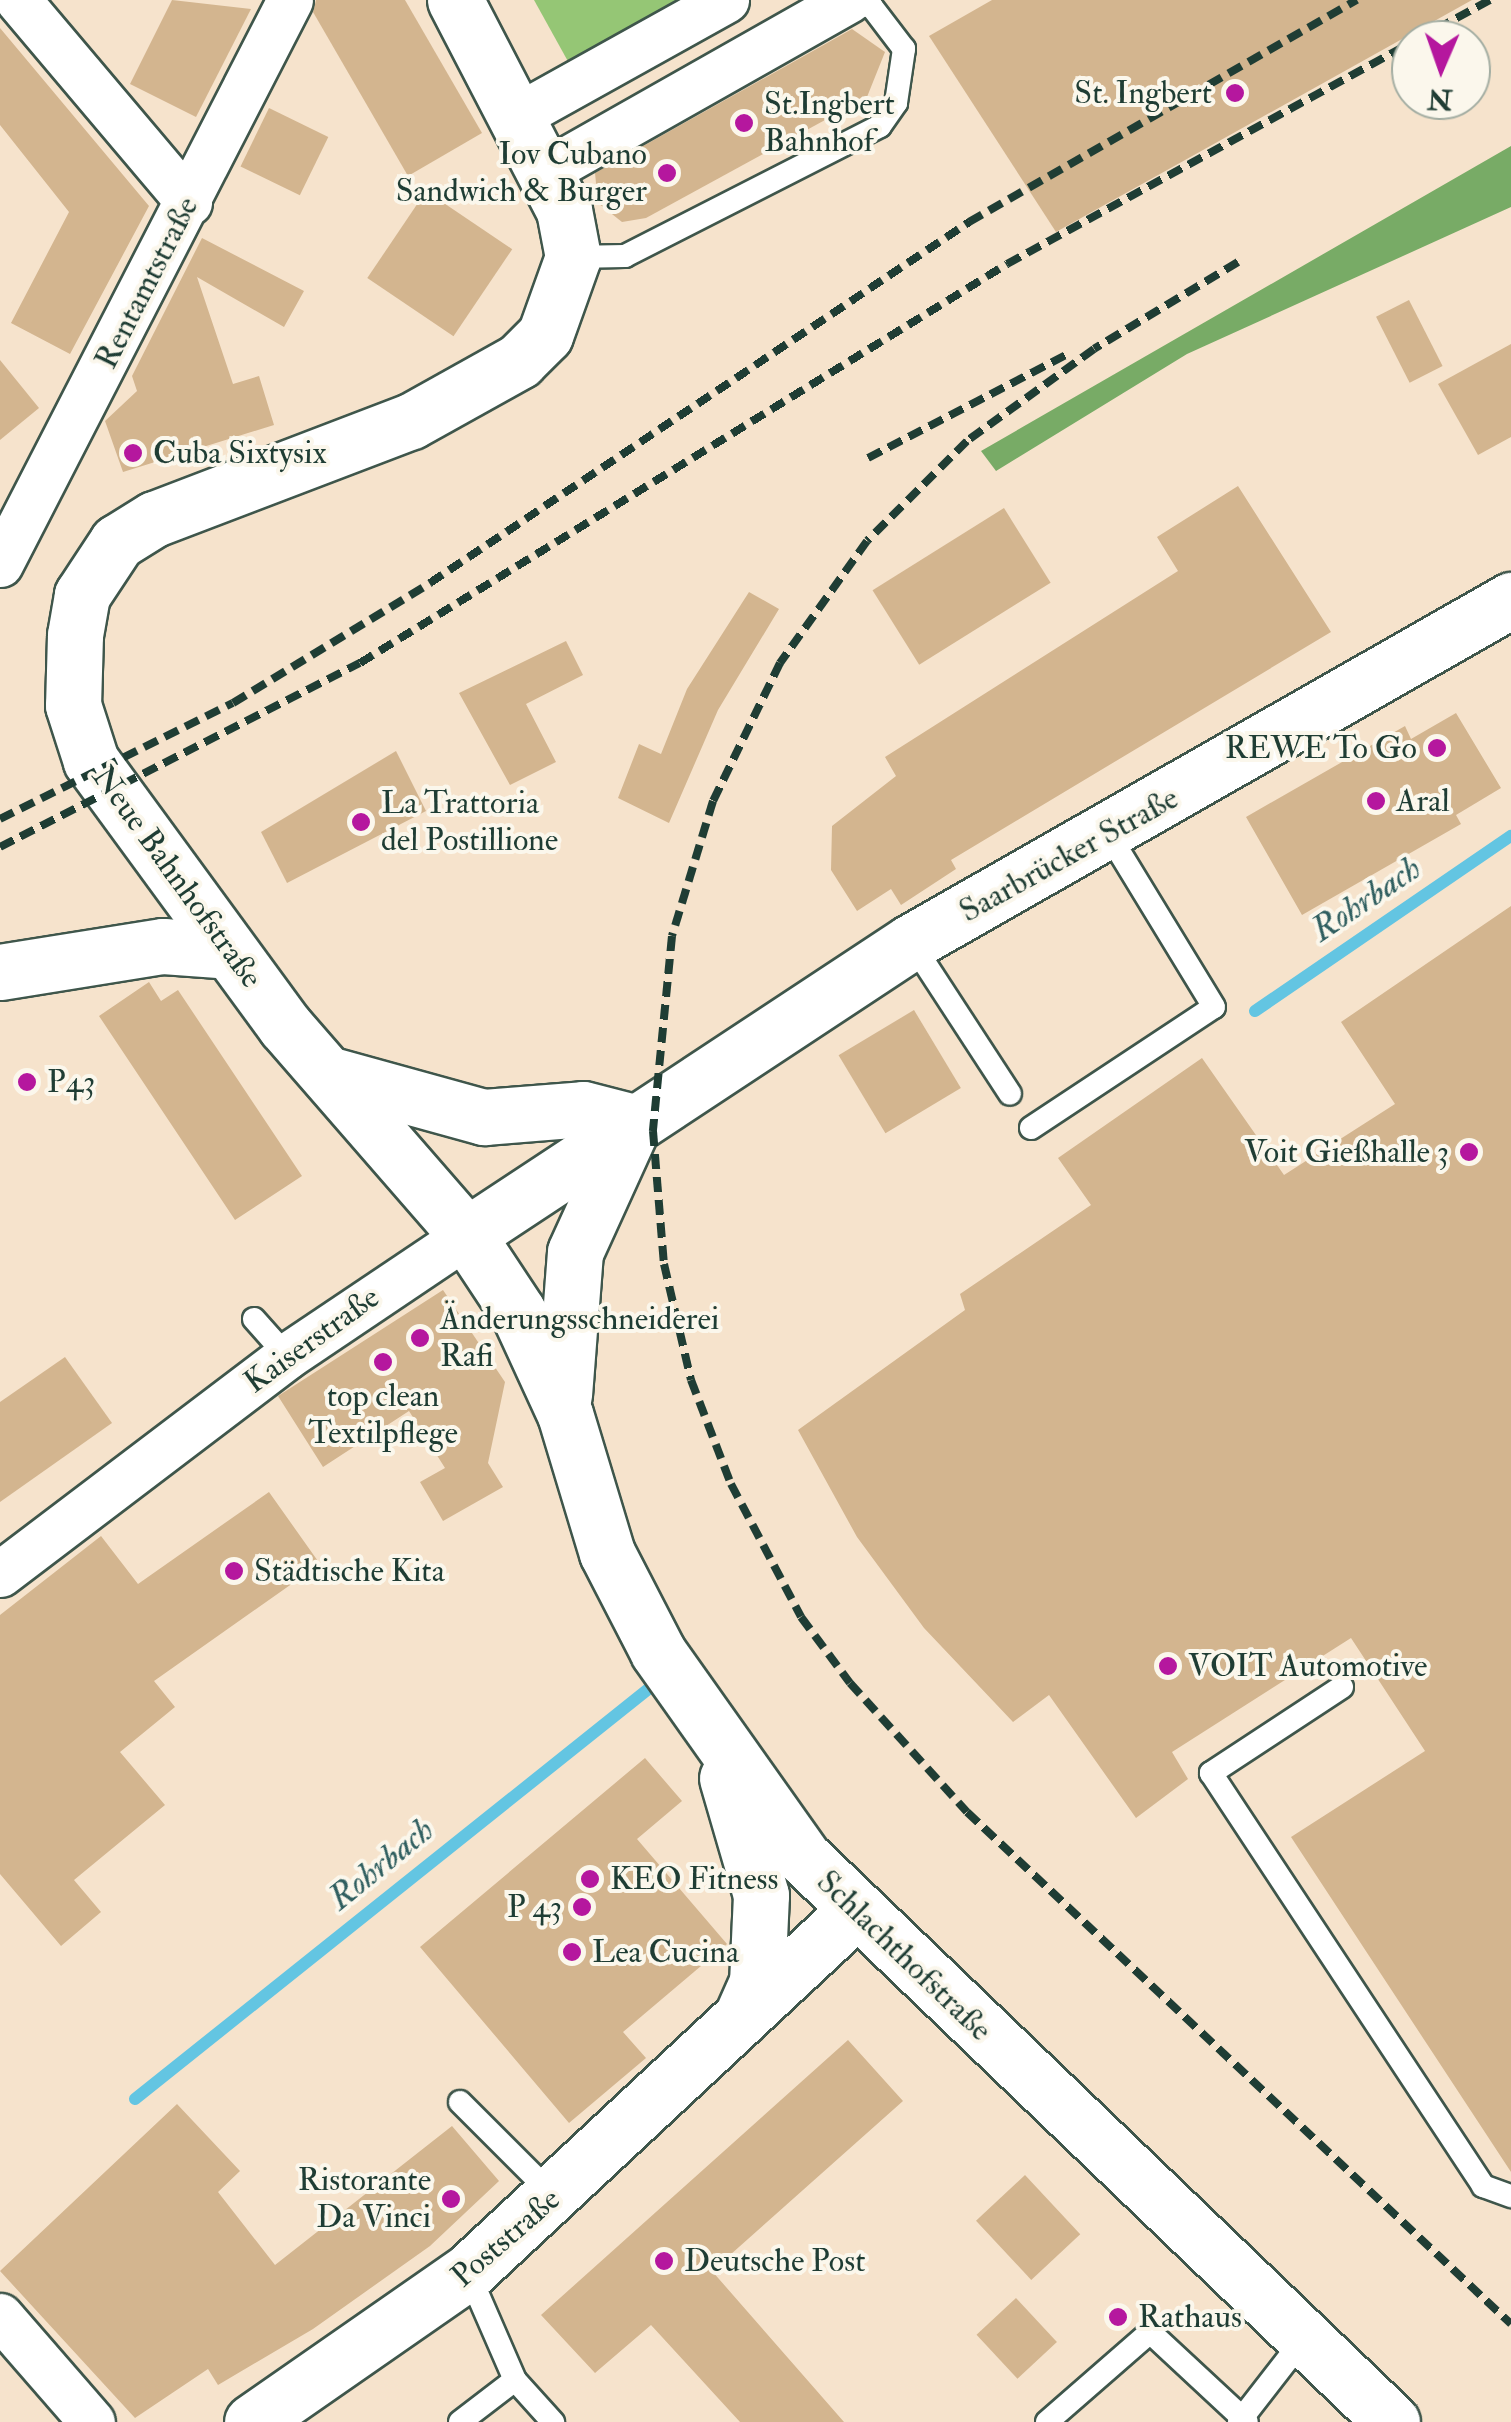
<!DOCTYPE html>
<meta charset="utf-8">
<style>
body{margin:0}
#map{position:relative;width:1511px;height:2422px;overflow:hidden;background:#f6e3cc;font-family:"IM FELL Double Pica",serif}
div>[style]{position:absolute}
.green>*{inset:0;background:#95c675}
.forest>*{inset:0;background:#78ab66}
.stream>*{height:12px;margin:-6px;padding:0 6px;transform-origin:6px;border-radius:6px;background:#63c5e2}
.building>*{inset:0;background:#d3b58f;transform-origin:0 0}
.roads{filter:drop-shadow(2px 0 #3f564b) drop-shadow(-2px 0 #3f564b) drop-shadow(0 2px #3f564b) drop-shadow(0 -2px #3f564b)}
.service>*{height:22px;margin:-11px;padding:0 11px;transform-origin:11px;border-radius:11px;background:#fff}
.minor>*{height:45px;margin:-22.5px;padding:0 22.5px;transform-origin:22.5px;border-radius:22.5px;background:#fff}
.tertiary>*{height:55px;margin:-27.5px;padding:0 27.5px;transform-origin:27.5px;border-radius:27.5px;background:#fff}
.secondary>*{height:55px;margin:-27.5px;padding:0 27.5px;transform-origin:27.5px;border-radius:27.5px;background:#fff}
.rail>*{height:8px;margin-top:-4px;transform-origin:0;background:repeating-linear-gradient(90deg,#1f3d34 0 15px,transparent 0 23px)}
.dots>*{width:28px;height:28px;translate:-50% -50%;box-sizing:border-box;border:5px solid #fbf7ec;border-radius:50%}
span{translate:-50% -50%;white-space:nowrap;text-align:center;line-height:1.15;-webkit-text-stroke:8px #fbf7ec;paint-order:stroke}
.poi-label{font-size:32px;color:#1f3d34}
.right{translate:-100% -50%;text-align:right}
.left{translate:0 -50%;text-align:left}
.street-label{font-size:32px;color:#1f3d34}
.water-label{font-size:35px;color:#305f60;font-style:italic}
.north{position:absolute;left:1391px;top:20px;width:100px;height:100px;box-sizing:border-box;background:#fbf7ec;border:2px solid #a3ada2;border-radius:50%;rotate:182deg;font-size:28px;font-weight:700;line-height:40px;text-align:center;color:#1f3d34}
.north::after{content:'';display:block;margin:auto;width:35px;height:45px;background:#b5179e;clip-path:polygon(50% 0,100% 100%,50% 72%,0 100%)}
</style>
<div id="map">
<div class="green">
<div style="clip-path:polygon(534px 0,686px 0,570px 65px)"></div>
</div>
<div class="forest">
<div style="clip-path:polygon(1511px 146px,1511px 207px,1187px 354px,996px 471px,981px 451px)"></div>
</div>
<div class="stream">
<div style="left:1255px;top:1011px;width:310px;rotate:-34.4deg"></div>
<div style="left:135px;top:2099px;width:673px;rotate:-38.61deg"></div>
</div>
<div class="building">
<div style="clip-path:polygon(172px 0,251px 9px,196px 117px,130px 84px)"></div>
<div style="clip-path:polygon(316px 0,405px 0,482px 133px,408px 176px,313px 12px)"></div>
<div style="clip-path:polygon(992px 0,1472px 0,1056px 232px,929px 36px)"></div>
<div style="clip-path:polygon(0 28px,149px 206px,70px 354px,11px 323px,69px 212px,0 125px)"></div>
<div style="clip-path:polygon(852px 29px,885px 52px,867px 97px,646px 218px,622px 222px,598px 203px,595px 173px)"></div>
<div style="left:269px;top:108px;width:66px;height:65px;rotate:26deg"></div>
<div style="left:426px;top:191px;width:104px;height:105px;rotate:34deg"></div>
<div style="clip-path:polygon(202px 238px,304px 291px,284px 327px,197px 277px,233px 384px,259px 376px,274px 425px,123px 472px,105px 421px,137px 391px,132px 376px)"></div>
<div style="left:1409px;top:300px;width:74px;height:37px;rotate:63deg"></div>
<div style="clip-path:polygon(1511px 344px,1511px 437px,1478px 455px,1438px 384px)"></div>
<div style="clip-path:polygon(0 360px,39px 408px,0 440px)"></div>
<div style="clip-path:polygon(1238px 486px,1331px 632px,951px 860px,956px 869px,901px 905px,891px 889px,857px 911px,831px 870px,832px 826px,896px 776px,885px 757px,1178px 571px,1157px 537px)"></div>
<div style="left:1004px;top:508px;width:88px;height:155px;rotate:58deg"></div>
<div style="clip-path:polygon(749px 592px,779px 609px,718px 710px,669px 823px,618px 798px,639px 744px,661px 754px,687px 689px)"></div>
<div style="clip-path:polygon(566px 641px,583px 675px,526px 704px,556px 762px,510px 785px,459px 693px)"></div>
<div style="clip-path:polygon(1456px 713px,1501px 788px,1456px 815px,1461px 824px,1302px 915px,1246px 817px,1405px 726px,1411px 739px)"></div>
<div style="clip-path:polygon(396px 751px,426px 811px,287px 883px,261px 832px)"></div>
<div style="clip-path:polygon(1511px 906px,1511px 2172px,1291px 1837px,1425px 1751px,1351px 1638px,1172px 1752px,1188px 1779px,1136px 1818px,1049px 1695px,1013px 1722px,924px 1628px,857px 1537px,798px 1430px,965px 1310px,960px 1294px,1091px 1205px,1058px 1158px,1202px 1058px,1284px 1175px,1395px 1104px,1341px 1022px)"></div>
<div style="clip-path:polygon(149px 982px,161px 1001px,178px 990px,302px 1176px,235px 1220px,99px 1016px)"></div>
<div style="left:914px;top:1010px;width:91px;height:88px;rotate:59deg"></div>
<div style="clip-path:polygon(443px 1290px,505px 1382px,488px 1463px,503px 1487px,443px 1521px,420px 1482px,445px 1468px,409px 1411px,323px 1467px,278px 1396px)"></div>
<div style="clip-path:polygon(65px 1357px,112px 1423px,0 1502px,0 1402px)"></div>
<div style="clip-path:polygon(269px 1492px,320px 1564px,154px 1681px,175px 1707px,120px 1752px,165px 1805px,74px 1880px,101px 1912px,61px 1946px,0 1874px,0 1615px,101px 1536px,138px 1584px)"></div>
<div style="clip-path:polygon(645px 1758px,682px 1801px,637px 1839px,727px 1944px,623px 2032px,646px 2058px,569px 2123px,420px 1947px)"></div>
<div style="clip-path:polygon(848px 2040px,903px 2101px,712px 2271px,844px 2422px,740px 2422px,651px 2325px,595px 2373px,541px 2315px)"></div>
<div style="clip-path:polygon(177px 2104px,240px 2171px,218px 2192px,275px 2265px,452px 2126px,499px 2181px,430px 2246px,313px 2329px,218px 2385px,208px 2369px,135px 2418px,0 2271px)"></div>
<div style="left:1025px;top:2175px;width:81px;height:67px;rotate:47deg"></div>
<div style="left:1016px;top:2298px;width:60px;height:54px;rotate:47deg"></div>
</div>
<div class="roads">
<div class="service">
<div style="left:573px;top:257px;width:52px;rotate:-1.1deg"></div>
<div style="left:625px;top:256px;width:286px;rotate:-27deg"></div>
<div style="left:880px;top:126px;width:28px;rotate:-55deg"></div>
<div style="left:896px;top:103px;width:55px;rotate:-81.6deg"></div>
<div style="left:904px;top:49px;width:53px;rotate:-127.3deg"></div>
<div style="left:872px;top:7px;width:25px;rotate:-166deg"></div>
<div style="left:911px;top:942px;width:181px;rotate:56.9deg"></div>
<div style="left:1031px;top:1128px;width:219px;rotate:-33.5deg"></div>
<div style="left:1214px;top:1007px;width:202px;rotate:-121.4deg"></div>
<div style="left:254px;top:1319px;width:50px;rotate:48.3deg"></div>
<div style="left:1342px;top:1687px;width:157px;rotate:146.7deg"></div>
<div style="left:1211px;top:1773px;width:495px;rotate:56.6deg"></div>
<div style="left:1483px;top:2186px;width:30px;rotate:20deg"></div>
<div style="left:460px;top:2102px;width:130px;rotate:45deg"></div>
<div style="left:468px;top:2272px;width:118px;rotate:66.5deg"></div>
<div style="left:515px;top:2380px;width:57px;rotate:47.9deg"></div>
<div style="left:460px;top:2422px;width:69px;rotate:-37.4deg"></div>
<div style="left:1047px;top:2422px;width:137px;rotate:-41.1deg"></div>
<div style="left:1150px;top:2332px;width:132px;rotate:42.9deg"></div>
<div style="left:1239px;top:2422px;width:108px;rotate:-52.2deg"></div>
</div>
<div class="minor">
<div style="left:18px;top:0;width:265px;rotate:49.8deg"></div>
<div style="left:519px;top:115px;width:237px;rotate:-29.1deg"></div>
<div style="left:548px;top:170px;width:346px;rotate:-29.5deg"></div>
<div style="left:0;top:564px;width:634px;rotate:-62.79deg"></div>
<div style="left:0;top:1574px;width:360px;rotate:-37.2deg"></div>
<div style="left:287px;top:1356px;width:217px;rotate:-33.9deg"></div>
<div style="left:0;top:2316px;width:140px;rotate:49deg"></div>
</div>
<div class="tertiary">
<div style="left:0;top:972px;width:165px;rotate:-9.1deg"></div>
<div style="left:163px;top:946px;width:66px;rotate:4.3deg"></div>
</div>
<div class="secondary">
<div style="left:455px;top:0;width:237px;rotate:62.6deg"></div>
<div style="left:564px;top:210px;width:48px;rotate:79.2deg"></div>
<div style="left:573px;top:257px;width:83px;rotate:109.7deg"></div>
<div style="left:545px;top:335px;width:37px;rotate:135deg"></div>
<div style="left:519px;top:361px;width:124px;rotate:150.9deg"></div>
<div style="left:411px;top:421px;width:275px;rotate:159.1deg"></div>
<div style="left:154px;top:519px;width:44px;rotate:148.1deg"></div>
<div style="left:117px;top:542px;width:64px;rotate:123.4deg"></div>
<div style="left:82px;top:595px;width:41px;rotate:99.9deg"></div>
<div style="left:75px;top:635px;width:70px;rotate:91.6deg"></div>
<div style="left:73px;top:705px;width:59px;rotate:72.2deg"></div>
<div style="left:91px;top:761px;width:328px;rotate:53.8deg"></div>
<div style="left:285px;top:1026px;width:277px;rotate:49deg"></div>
<div style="left:467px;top:1235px;width:92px;rotate:56.5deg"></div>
<div style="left:518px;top:1312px;width:112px;rotate:65.3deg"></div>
<div style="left:565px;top:1414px;width:145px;rotate:73.2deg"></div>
<div style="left:607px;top:1553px;width:111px;rotate:62.7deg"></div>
<div style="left:658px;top:1652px;width:251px;rotate:54.7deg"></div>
<div style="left:803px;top:1857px;width:816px;rotate:43.81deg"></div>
<div style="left:335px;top:1076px;width:155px;rotate:15.4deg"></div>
<div style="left:484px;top:1117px;width:99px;rotate:-4.6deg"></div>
<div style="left:583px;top:1109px;width:53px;rotate:14.3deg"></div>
<div style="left:467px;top:1235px;width:532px;rotate:-33.42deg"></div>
<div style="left:911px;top:942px;width:691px;rotate:-29.68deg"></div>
<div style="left:564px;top:1395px;width:143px;rotate:-85.6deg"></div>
<div style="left:575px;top:1252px;width:140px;rotate:-65.5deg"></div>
<div style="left:727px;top:1778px;width:122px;rotate:73.8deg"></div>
<div style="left:761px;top:1895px;width:87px;rotate:92.6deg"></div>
<div style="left:757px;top:1982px;width:39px;rotate:114deg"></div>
<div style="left:252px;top:2422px;width:263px;rotate:-34.8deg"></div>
<div style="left:468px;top:2272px;width:528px;rotate:-43deg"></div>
</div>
</div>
<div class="rail">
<div style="left:1416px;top:40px;width:84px;rotate:-28.4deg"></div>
<div style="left:1238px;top:262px;width:168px;rotate:148.9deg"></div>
<div style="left:1094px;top:349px;width:157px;rotate:144.1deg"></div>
<div style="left:967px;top:441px;width:141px;rotate:135deg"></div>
<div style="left:867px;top:541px;width:150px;rotate:125.5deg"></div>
<div style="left:780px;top:663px;width:153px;rotate:115.9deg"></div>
<div style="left:713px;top:801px;width:141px;rotate:106.9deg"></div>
<div style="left:672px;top:936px;width:196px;rotate:95.6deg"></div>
<div style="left:653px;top:1131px;width:133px;rotate:85.3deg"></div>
<div style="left:664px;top:1264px;width:119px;rotate:76.9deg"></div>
<div style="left:691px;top:1380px;width:111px;rotate:69deg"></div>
<div style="left:731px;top:1484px;width:150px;rotate:62.2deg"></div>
<div style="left:801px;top:1617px;width:82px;rotate:53.4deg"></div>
<div style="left:850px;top:1683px;width:174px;rotate:47.8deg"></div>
<div style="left:967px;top:1812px;width:747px;rotate:43.26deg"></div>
<div style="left:868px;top:458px;width:223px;rotate:-27.5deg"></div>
<div style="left:0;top:819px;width:260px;rotate:-26.5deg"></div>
<div style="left:233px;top:703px;width:231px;rotate:-31.3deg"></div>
<div style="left:430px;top:583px;width:649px;rotate:-33.81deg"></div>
<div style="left:969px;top:222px;width:447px;rotate:-29.8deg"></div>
<div style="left:0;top:847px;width:404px;rotate:-27.1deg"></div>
<div style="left:360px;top:663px;width:760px;rotate:-31.66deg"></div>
<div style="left:1007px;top:264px;width:460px;rotate:-28.7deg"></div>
</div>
<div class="dots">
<div style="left:1235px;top:93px;background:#b5179e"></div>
<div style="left:744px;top:123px;background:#b5179e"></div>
<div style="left:667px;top:173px;background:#b5179e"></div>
<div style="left:133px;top:453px;background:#b5179e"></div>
<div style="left:1437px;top:748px;background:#b5179e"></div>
<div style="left:1376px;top:801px;background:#b5179e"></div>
<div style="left:361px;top:822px;background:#b5179e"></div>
<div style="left:27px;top:1082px;background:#b5179e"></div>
<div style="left:1469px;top:1152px;background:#b5179e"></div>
<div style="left:420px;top:1338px;background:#b5179e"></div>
<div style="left:383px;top:1362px;background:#b5179e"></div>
<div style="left:234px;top:1571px;background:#b5179e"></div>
<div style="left:1168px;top:1666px;background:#b5179e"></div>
<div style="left:590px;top:1879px;background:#b5179e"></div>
<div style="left:582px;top:1907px;background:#b5179e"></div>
<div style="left:572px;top:1952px;background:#b5179e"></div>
<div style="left:451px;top:2199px;background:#b5179e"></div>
<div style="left:664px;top:2261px;background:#b5179e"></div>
<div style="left:1118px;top:2317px;background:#b5179e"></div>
</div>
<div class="poi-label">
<span class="right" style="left:1212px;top:93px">St. Ingbert</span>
<span class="left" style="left:764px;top:123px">St.Ingbert<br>Bahnhof</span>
<span class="right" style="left:647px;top:173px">Iov Cubano<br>Sandwich &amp; Burger</span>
<span class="left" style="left:153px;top:453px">Cuba Sixtysix</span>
<span class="right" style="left:1417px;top:748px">REWE To Go</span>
<span class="left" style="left:1396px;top:801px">Aral</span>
<span class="left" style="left:381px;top:822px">La Trattoria<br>del Postillione</span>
<span class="left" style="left:47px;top:1082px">P43</span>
<span class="right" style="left:1449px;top:1152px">Voit Gießhalle 3</span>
<span class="left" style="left:440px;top:1338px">Änderungsschneiderei<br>Rafi</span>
<span style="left:383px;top:1415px">top clean<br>Textilpflege</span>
<span class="left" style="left:254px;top:1571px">Städtische Kita</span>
<span class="left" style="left:1188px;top:1666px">VOIT Automotive</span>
<span class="left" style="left:610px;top:1879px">KEO Fitness</span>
<span class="right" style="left:562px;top:1907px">P 43</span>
<span class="left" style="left:592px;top:1952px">Lea Cucina</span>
<span class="right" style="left:431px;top:2199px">Ristorante<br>Da Vinci</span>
<span class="left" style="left:684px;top:2261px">Deutsche Post</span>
<span class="left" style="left:1138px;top:2317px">Rathaus</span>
</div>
<div class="street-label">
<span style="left:147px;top:283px;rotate:-63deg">Rentamtstraße</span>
<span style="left:1069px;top:855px;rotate:-29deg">Saarbrücker Straße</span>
<span style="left:177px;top:877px;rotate:54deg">Neue Bahnhofstraße</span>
<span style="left:312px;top:1340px;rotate:-36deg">Kaiserstraße</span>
<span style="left:904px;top:1956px;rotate:44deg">Schlachthofstraße</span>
<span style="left:506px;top:2238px;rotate:-41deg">Poststraße</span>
</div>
<div class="water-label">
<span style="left:1366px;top:899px;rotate:-34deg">Rohrbach</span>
<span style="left:381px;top:1864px;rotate:-39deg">Rohrbach</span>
</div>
<div class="north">N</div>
</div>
